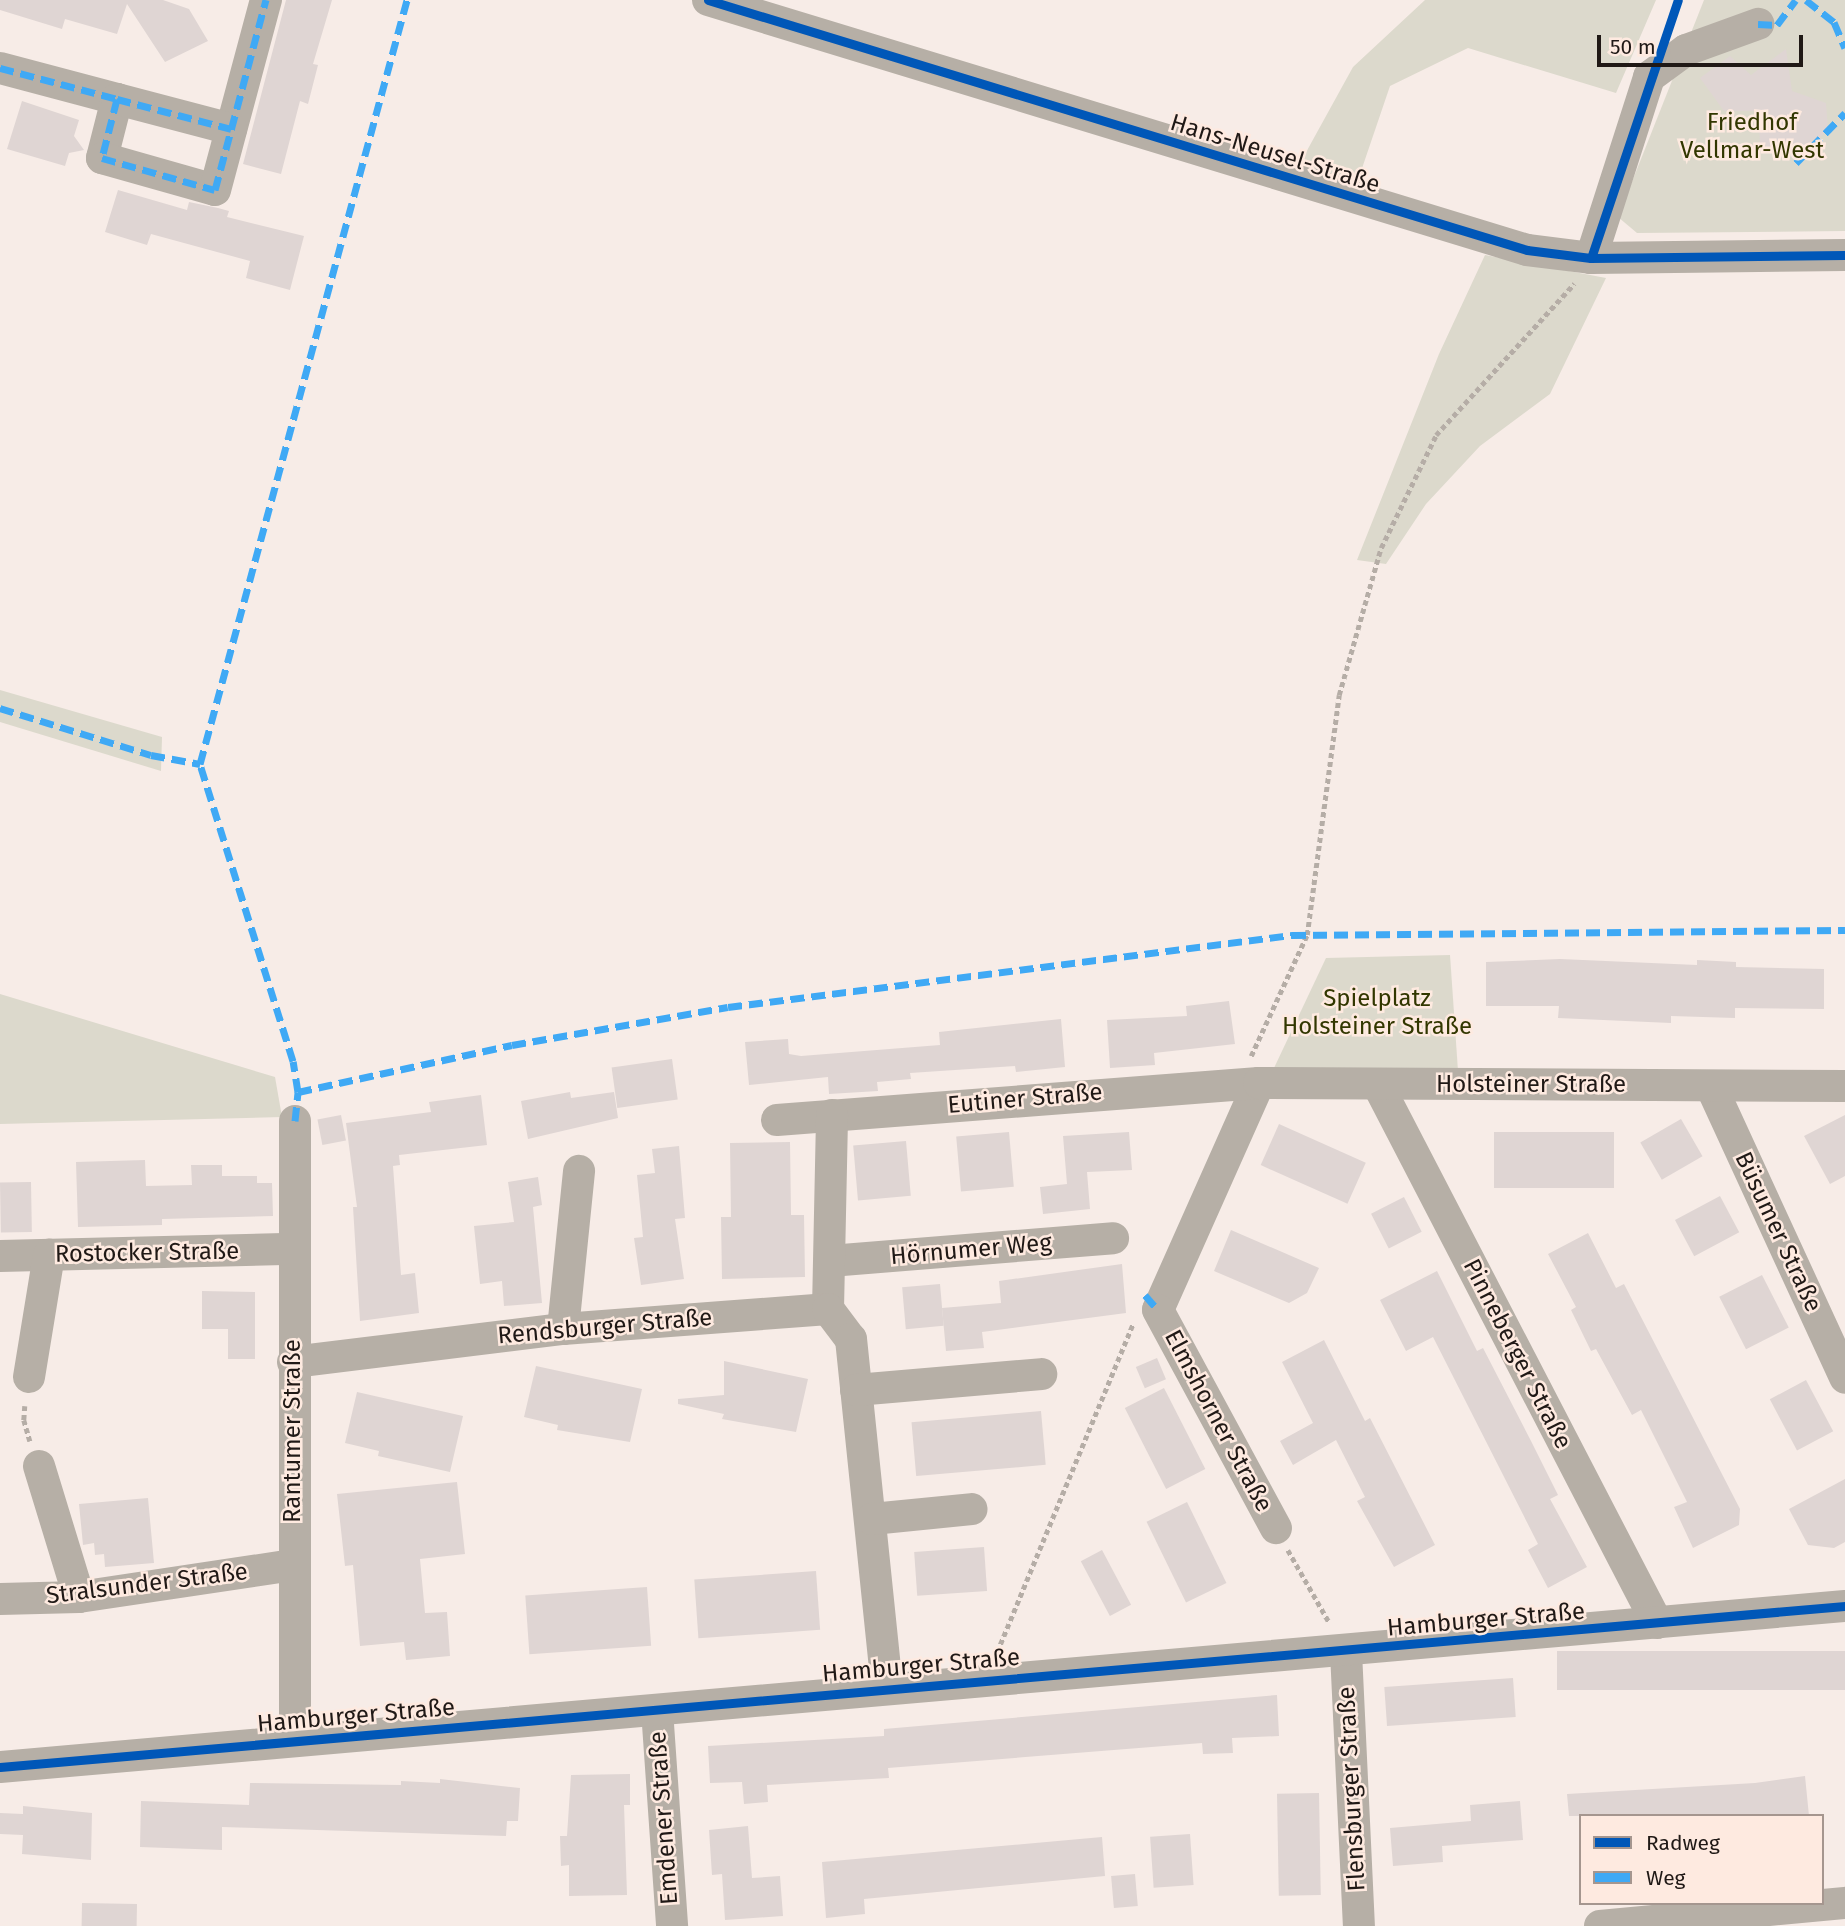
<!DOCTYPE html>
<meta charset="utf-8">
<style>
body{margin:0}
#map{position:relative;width:1845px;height:1926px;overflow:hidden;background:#f7ece7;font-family:"Fira Sans",sans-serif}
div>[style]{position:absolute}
.green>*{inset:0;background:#dcd9cc}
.building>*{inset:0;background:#dfd5d3;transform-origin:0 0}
.path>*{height:4.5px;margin-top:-2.25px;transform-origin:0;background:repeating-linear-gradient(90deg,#b5ada6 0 5px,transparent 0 8.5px)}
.minor>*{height:32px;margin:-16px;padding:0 16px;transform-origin:16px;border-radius:16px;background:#b6afa6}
.quiet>*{height:7px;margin-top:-3.5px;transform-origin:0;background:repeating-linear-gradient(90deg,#3fa9f5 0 14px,transparent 0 21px)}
.cycleway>*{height:9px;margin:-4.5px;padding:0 4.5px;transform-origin:4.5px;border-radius:4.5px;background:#0057b8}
span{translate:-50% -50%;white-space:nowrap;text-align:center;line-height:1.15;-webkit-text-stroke:5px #feeae0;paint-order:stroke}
.park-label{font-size:24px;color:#323700}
.street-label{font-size:24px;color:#201916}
.legend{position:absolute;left:1579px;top:1814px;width:245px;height:91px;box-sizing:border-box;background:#feeae0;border:2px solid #a5968f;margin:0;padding:9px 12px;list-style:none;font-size:21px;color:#201916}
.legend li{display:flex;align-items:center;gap:14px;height:35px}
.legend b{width:35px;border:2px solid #a5968f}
.scale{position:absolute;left:1597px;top:35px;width:206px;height:32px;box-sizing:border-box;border:4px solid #201916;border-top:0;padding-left:9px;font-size:21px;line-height:24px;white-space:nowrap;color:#201916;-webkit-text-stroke:5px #feeae0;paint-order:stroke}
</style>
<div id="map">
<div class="green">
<div style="clip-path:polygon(1425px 0,1656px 0,1616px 93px,1468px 48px,1390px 86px,1357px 183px,1299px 165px,1353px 67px)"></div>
<div style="clip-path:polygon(1704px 0,1845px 0,1845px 231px,1637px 233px,1618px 217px)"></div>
<div style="clip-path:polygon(1485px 255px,1606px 278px,1550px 394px,1480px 446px,1426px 504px,1386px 564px,1357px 560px,1439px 354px)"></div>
<div style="clip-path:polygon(0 690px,162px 737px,161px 771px,0 722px)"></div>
<div style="clip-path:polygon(1450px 955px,1458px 1071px,1274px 1068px,1326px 958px)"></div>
<div style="clip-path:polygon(0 994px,275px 1077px,282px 1117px,0 1124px)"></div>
</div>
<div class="building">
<div style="clip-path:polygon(0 0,163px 0,189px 9px,208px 41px,165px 62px,127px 4px,117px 34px,65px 19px,62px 29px,0 10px)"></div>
<div style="clip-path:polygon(286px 0,332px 0,313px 64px,318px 65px,308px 104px,300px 101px,281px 174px,243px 164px)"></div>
<div style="clip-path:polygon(1786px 49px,1792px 91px,1826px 103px,1828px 129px,1813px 145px,1790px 157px,1760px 143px,1758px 111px,1724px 111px,1700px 78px,1730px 56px,1751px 75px)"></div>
<div style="clip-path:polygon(22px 101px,79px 120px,74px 136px,84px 150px,69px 153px,65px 166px,7px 149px)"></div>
<div style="clip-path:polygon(118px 190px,187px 210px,189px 202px,218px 208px,229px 211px,227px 217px,304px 236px,290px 290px,246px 278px,250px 261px,151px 234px,147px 245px,105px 232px)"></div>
<div style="clip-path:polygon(1560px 959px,1697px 965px,1697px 960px,1736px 962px,1736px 967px,1824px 969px,1824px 1009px,1735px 1008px,1735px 1018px,1671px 1016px,1671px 1023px,1558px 1018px,1559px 1006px,1486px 1006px,1486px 962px)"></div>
<div style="clip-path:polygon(1229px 1001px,1235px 1044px,1154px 1053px,1155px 1065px,1110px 1068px,1107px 1020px,1187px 1016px,1186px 1006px)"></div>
<div style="clip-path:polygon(1061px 1019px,1065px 1067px,1016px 1072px,1015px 1066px,910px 1073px,911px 1079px,877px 1082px,878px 1091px,829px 1094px,828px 1077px,749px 1085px,745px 1042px,788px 1039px,789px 1054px,801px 1056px,940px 1045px,939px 1032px)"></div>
<div style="left:672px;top:1059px;width:41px;height:61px;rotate:82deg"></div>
<div style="clip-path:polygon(570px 1092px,571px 1098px,614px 1092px,618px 1118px,528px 1139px,521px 1101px)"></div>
<div style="clip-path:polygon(481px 1095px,487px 1145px,399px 1155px,400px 1165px,393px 1166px,401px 1275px,415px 1273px,419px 1313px,360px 1321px,353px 1207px,357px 1207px,346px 1123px,431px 1112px,429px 1102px)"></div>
<div style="left:341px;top:1115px;width:26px;height:24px;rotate:79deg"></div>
<div style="clip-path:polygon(1845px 1115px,1845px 1176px,1830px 1184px,1804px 1136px)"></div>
<div style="left:1681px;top:1119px;width:43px;height:47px;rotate:60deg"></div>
<div style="left:1279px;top:1124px;width:95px;height:45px;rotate:24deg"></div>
<div style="left:1009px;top:1132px;width:55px;height:53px;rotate:85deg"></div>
<div style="clip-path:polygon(1129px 1132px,1132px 1170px,1087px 1172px,1090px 1209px,1043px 1214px,1040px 1187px,1067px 1184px,1063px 1136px)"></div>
<div style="left:1494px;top:1132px;width:120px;height:56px"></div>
<div style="left:906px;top:1141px;width:55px;height:53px;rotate:85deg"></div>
<div style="clip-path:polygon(790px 1142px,791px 1215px,804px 1215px,805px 1277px,722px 1279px,721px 1217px,731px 1217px,730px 1143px)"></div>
<div style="clip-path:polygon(679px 1146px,685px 1218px,675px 1219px,684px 1279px,641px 1285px,634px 1238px,643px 1237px,637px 1175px,655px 1173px,652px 1149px)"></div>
<div style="clip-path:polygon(145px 1160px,146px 1186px,192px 1185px,191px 1165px,222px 1165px,222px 1176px,257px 1176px,257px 1183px,272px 1183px,273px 1216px,162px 1219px,162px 1225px,78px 1227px,76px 1162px)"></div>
<div style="clip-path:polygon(538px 1177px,542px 1205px,533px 1207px,542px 1303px,504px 1306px,502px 1281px,480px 1284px,474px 1226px,514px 1222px,508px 1182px)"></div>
<div style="left:31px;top:1182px;width:50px;height:31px;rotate:89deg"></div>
<div style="left:1720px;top:1196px;width:41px;height:51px;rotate:62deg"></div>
<div style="left:1404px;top:1197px;width:39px;height:37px;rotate:63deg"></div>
<div style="clip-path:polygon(1231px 1230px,1319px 1268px,1307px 1293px,1289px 1303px,1214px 1271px)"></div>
<div style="clip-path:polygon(1588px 1233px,1616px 1288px,1624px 1284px,1740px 1509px,1739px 1525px,1693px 1548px,1674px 1507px,1687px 1502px,1641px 1410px,1632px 1415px,1596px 1349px,1591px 1351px,1571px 1310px,1576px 1307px,1548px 1254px)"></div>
<div style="clip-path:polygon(1122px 1264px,1126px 1313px,982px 1332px,984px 1348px,946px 1351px,942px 1308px,1001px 1303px,999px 1281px)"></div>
<div style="clip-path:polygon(1437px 1271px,1477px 1351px,1483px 1348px,1531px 1441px,1558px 1495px,1550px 1499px,1587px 1567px,1548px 1588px,1528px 1550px,1538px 1544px,1433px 1337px,1406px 1351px,1380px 1300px)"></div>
<div style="left:1762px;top:1275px;width:59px;height:48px;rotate:63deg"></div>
<div style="left:940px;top:1284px;width:42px;height:38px;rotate:85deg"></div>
<div style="clip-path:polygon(202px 1291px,255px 1292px,255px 1359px,228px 1359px,228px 1329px,202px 1329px)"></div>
<div style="clip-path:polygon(1324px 1340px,1365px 1421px,1370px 1418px,1435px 1545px,1394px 1567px,1357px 1501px,1365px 1497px,1336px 1440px,1293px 1465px,1280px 1441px,1313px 1423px,1282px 1362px)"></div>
<div style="left:1157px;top:1358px;width:23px;height:23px;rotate:67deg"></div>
<div style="clip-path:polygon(724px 1361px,808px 1379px,796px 1432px,722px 1419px,724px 1414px,678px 1404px,678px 1399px,724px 1395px)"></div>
<div style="clip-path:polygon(536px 1366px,642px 1389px,630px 1442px,557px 1430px,558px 1425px,524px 1417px)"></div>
<div style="left:1806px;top:1380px;width:58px;height:41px;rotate:62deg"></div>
<div style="left:1164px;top:1388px;width:91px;height:44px;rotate:63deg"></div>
<div style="clip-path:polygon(357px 1392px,463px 1416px,450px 1472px,378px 1456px,379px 1451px,345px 1443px)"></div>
<div style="left:1041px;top:1411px;width:54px;height:130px;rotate:85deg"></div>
<div style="clip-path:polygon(1845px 1479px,1845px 1542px,1834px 1548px,1808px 1545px,1789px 1509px)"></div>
<div style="clip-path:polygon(457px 1482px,465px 1554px,420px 1559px,425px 1613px,447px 1612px,450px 1656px,406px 1660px,404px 1642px,360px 1646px,353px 1565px,345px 1566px,337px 1494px)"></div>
<div style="clip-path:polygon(148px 1498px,154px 1563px,105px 1567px,104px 1554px,95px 1555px,94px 1543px,83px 1545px,79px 1504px)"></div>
<div style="left:1187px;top:1502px;width:90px;height:45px;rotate:64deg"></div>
<div style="left:984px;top:1547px;width:44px;height:70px;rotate:86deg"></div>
<div style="left:1102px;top:1550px;width:62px;height:24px;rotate:62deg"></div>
<div style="left:816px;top:1571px;width:59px;height:122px;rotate:86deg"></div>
<div style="left:647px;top:1587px;width:59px;height:122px;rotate:86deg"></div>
<div style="left:1845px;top:1651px;width:39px;height:288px;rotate:90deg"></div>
<div style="left:1513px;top:1678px;width:39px;height:129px;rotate:86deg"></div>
<div style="clip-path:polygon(1277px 1695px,1279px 1736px,1232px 1738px,1233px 1753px,1203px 1754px,1202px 1743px,888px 1768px,889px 1778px,767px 1785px,768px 1802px,744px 1804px,742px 1782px,710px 1783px,708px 1746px,884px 1736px,884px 1729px)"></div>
<div style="clip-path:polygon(630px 1774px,630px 1805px,624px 1805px,627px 1895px,569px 1896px,569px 1865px,561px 1866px,560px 1836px,567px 1836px,571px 1775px)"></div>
<div style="clip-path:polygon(1805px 1776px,1809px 1816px,1569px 1816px,1567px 1794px,1755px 1783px)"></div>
<div style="clip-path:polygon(440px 1779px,520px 1788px,518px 1821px,507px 1821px,506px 1836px,222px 1827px,222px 1850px,140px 1847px,141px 1801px,249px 1805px,250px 1783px,401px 1785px,401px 1781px,440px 1783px)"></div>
<div style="left:1319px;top:1793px;width:102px;height:42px;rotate:89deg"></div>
<div style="clip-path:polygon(1520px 1801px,1523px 1840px,1442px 1846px,1443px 1862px,1393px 1866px,1390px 1828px,1471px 1821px,1470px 1805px)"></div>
<div style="clip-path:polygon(23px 1806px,92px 1813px,91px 1860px,22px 1854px,23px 1835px,0 1834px,0 1813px,23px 1814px)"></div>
<div style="clip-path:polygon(748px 1826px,752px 1878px,780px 1876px,783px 1916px,725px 1920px,722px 1874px,712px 1875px,709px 1830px)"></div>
<div style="left:1190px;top:1834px;width:51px;height:40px;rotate:86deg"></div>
<div style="clip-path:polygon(1102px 1837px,1105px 1876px,864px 1899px,865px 1914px,826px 1918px,822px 1862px)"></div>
<div style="left:1135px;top:1874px;width:32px;height:24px;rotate:85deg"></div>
<div style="left:82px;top:1903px;width:55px;height:23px;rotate:1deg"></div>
</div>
<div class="path">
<div style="left:1251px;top:1056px;width:133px;rotate:-65.2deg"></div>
<div style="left:1307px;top:935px;width:242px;rotate:-82.4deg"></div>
<div style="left:1339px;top:695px;width:153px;rotate:-74.1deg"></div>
<div style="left:1381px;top:548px;width:126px;rotate:-64deg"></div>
<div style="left:1436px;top:435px;width:205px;rotate:-47.6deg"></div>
<div style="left:25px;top:1406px;width:14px;rotate:94deg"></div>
<div style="left:24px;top:1420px;width:22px;rotate:74deg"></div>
<div style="left:1288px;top:1550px;width:83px;rotate:60.3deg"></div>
<div style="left:997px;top:1652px;width:355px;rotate:-67.5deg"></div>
</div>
<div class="minor">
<div style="left:708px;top:0;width:856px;rotate:16.97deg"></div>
<div style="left:1527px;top:250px;width:64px;rotate:7.1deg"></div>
<div style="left:1591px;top:258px;width:254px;rotate:-0.7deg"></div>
<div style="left:0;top:68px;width:121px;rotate:14.8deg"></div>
<div style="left:117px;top:99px;width:61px;rotate:104.3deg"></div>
<div style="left:102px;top:158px;width:117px;rotate:15.8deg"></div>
<div style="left:215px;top:190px;width:197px;rotate:-75deg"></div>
<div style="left:117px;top:99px;width:118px;rotate:14.7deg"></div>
<div style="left:1591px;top:258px;width:190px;rotate:-72.2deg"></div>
<div style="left:1649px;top:77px;width:46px;rotate:-36.1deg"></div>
<div style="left:1686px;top:50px;width:77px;rotate:-19.9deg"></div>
<div style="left:1259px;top:1083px;width:248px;rotate:114deg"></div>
<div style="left:1158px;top:1310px;width:248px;rotate:61.6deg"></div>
<div style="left:1378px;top:1085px;width:606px;rotate:62.59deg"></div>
<div style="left:1711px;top:1086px;width:321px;rotate:65.3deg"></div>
<div style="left:777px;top:1120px;width:483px;rotate:-4.4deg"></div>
<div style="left:1259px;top:1083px;width:586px;rotate:0.29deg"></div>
<div style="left:0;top:1256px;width:294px;rotate:-1.4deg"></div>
<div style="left:830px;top:1261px;width:284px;rotate:-4.6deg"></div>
<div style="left:828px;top:1309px;width:194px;rotate:-88.8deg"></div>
<div style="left:563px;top:1329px;width:159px;rotate:-84.2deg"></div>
<div style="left:293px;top:1362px;width:272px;rotate:-7deg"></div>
<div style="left:563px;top:1329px;width:266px;rotate:-4.3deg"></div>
<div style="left:828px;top:1309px;width:38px;rotate:53deg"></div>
<div style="left:851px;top:1339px;width:350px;rotate:84.1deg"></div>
<div style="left:29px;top:1377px;width:124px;rotate:-80.7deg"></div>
<div style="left:856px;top:1390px;width:186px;rotate:-4.9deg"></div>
<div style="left:39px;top:1466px;width:137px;rotate:73deg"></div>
<div style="left:872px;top:1519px;width:100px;rotate:-5.7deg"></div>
<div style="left:0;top:1599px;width:79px;rotate:-1.5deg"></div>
<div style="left:79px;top:1597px;width:217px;rotate:-8.5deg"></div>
<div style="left:1346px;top:1652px;width:274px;rotate:87.3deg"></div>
<div style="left:657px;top:1710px;width:217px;rotate:86deg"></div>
<div style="left:295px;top:1741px;width:620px;rotate:-90deg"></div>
<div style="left:0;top:1767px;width:1852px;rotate:-4.99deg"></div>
<div style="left:1600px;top:1926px;width:246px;rotate:-5.4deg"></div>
</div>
<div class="quiet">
<div style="left:1806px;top:0;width:36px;rotate:38deg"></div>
<div style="left:1834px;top:22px;width:28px;rotate:67deg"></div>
<div style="left:1758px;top:24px;width:19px;rotate:3deg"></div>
<div style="left:1777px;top:25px;width:31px;rotate:-53deg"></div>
<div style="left:0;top:68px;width:121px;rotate:14.8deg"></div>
<div style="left:117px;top:99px;width:61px;rotate:104.3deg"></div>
<div style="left:102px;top:158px;width:117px;rotate:15.8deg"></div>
<div style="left:215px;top:190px;width:197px;rotate:-75deg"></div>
<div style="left:117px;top:99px;width:118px;rotate:14.7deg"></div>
<div style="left:1796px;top:163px;width:70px;rotate:-45.6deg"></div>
<div style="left:0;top:708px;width:158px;rotate:17.3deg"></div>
<div style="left:151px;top:755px;width:50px;rotate:10.4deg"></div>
<div style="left:298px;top:1092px;width:219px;rotate:-12.4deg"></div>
<div style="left:512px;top:1045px;width:219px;rotate:-10deg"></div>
<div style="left:728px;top:1007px;width:569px;rotate:-7.28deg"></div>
<div style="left:1292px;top:935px;width:553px;rotate:-0.52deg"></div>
<div style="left:295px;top:1121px;width:29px;rotate:-84deg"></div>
<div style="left:298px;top:1092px;width:31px;rotate:-99deg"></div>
<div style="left:293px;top:1061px;width:311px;rotate:-107.4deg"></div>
<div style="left:200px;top:764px;width:792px;rotate:-74.84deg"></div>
<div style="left:1145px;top:1295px;width:20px;rotate:49deg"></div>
</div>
<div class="cycleway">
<div style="left:708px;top:0;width:856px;rotate:16.97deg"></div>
<div style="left:1527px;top:250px;width:64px;rotate:7.1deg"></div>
<div style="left:1591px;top:258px;width:254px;rotate:-0.7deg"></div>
<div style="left:1591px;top:258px;width:272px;rotate:-71.4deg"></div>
<div style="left:0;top:1767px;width:1852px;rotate:-4.99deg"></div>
</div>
<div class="park-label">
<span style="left:1752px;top:137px">Friedhof<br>Vellmar-West</span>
<span style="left:1377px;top:1013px">Spielplatz<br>Holsteiner Straße</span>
</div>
<div class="street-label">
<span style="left:1275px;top:154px;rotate:17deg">Hans-Neusel-Straße</span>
<span style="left:1531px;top:1085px">Holsteiner Straße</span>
<span style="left:1025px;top:1099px;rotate:-5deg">Eutiner Straße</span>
<span style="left:1778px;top:1232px;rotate:65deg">Büsumer Straße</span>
<span style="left:971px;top:1250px;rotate:-5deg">Hörnumer Weg</span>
<span style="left:147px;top:1253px;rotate:-1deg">Rostocker Straße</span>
<span style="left:605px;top:1327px;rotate:-5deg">Rendsburger Straße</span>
<span style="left:1517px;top:1354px;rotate:63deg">Pinneberger Straße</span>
<span style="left:1218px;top:1421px;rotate:62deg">Elmshorner Straße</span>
<span style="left:293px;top:1431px;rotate:-90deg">Rantumer Straße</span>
<span style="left:147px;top:1584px;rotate:-7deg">Stralsunder Straße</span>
<span style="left:1486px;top:1620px;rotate:-5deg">Hamburger Straße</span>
<span style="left:921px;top:1666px;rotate:-5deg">Hamburger Straße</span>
<span style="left:356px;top:1716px;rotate:-5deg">Hamburger Straße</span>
<span style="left:1352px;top:1789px;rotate:-93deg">Flensburger Straße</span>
<span style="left:664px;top:1818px;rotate:-94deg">Emdener Straße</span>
</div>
<ul class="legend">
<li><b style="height:9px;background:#0057b8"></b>Radweg</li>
<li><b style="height:9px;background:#3fa9f5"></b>Weg</li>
</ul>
<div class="scale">50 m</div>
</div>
